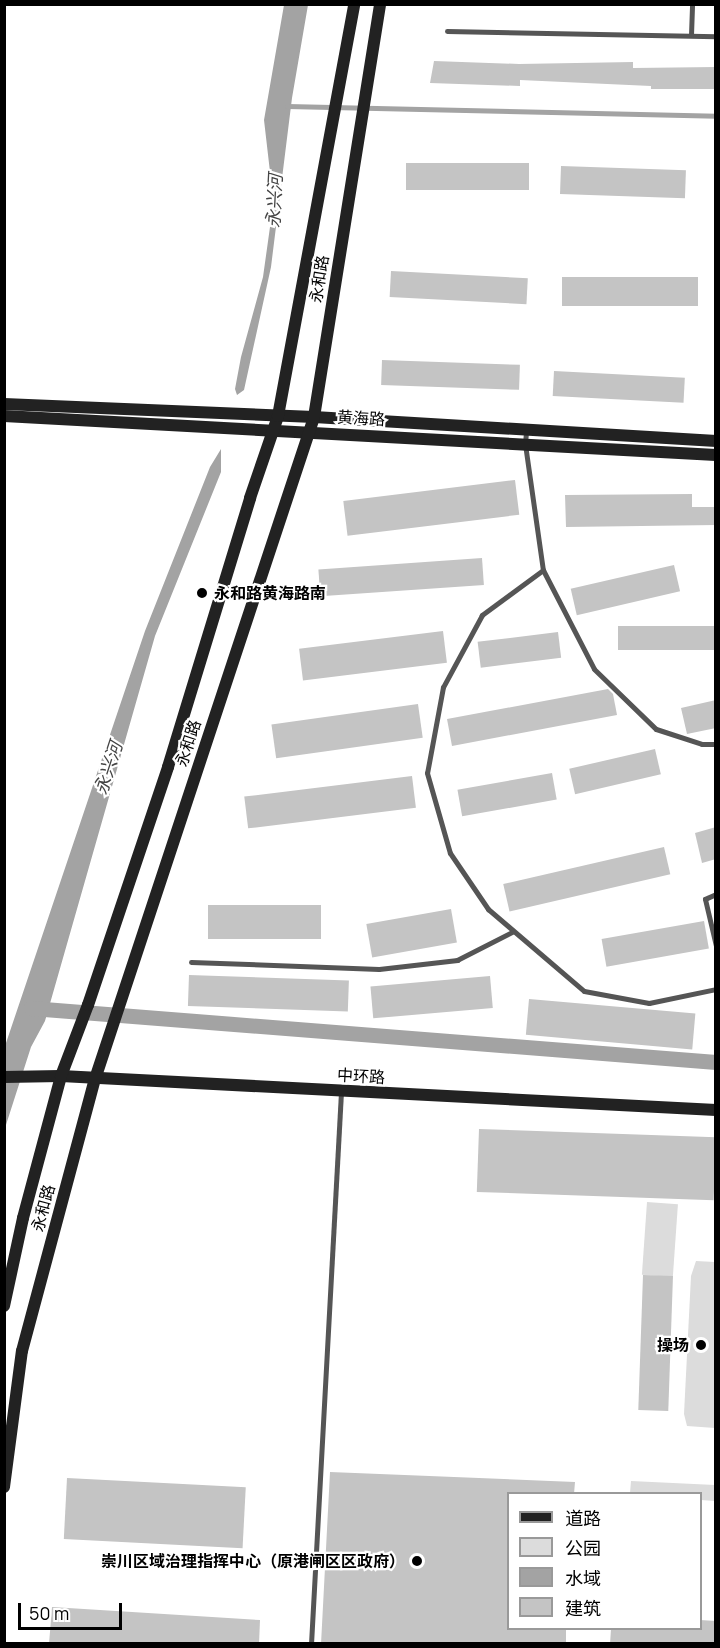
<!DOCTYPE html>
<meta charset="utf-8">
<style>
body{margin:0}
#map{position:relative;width:720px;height:1648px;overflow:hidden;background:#fff;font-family:Manrope,"Noto Sans SC",sans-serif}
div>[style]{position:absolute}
.green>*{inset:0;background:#dcdcdc;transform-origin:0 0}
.water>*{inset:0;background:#a3a3a3}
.stream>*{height:4.5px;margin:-2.25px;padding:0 2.25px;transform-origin:2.25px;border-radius:2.25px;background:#a3a3a3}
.canal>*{height:15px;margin:-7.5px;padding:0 7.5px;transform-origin:7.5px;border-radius:7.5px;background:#a3a3a3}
.building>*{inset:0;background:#c4c4c4;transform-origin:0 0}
.lane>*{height:5px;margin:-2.5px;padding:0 2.5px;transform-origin:2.5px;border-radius:2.5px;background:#555}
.secondary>*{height:12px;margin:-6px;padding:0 6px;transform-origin:6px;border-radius:6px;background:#222}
.dots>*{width:16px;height:16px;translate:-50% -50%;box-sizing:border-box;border:3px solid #fff;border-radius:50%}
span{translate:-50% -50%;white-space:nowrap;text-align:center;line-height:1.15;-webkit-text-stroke:4.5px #fff;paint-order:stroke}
.street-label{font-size:16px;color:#000}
.poi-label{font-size:16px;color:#000;font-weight:700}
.left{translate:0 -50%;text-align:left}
.right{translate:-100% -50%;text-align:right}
.water-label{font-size:18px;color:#444;font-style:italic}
.frame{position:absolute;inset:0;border:6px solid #000;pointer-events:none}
.legend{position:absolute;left:507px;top:1492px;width:195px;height:138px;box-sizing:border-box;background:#fff;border:2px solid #999;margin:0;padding:8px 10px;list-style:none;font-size:18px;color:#000}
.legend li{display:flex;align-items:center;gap:12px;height:30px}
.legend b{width:30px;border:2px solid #999}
.scale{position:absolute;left:18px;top:1603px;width:104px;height:27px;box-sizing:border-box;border:3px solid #000;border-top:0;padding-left:8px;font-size:18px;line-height:21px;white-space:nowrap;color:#000;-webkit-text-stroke:4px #fff;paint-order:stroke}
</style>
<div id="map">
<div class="green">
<div style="left:647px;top:1202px;width:31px;height:73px;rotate:4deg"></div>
<div style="clip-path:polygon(696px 1261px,715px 1262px,715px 1428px,687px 1426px,684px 1414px,691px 1276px)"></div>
<div style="clip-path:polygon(631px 1481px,715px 1485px,715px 1501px,701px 1500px,700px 1494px,630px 1493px)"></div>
</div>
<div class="water">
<div style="clip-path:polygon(284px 5px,308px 5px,292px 98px,271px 267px,244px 390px,237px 395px,235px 389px,241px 357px,263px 277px,270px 227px,270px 172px,264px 120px)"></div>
<div style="clip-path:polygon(221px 449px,221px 472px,155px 636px,45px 1021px,31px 1047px,5px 1128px,6px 1043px,145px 631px,210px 467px)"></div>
</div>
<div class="stream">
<div style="left:287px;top:106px;width:429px;rotate:1.3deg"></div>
</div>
<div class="canal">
<div style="left:31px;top:1008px;width:687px;rotate:4.51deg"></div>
</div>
<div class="building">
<div style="clip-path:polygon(434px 61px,519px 64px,633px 62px,633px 68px,716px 67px,716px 89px,651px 89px,651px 86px,520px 80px,520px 86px,430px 83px)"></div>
<div style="left:406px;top:163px;width:123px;height:27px"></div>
<div style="left:561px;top:166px;width:125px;height:28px;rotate:2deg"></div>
<div style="left:391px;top:271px;width:137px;height:26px;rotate:3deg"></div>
<div style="left:562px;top:277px;width:136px;height:29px"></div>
<div style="left:382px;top:360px;width:138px;height:25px;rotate:2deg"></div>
<div style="left:554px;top:371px;width:131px;height:25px;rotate:3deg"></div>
<div style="left:515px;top:480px;width:35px;height:173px;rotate:83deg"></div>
<div style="clip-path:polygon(692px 494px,692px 507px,716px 507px,716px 525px,566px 527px,565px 495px)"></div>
<div style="left:482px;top:558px;width:27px;height:164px;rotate:86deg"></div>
<div style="left:674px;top:565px;width:27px;height:106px;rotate:77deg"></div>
<div style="left:716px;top:626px;width:24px;height:98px;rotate:90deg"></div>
<div style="left:443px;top:631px;width:32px;height:145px;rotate:83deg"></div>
<div style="left:558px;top:632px;width:26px;height:81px;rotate:83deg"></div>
<div style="clip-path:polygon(608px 689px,613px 694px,617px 715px,452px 746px,447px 719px)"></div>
<div style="clip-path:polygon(716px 700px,716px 728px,687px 734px,681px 708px)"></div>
<div style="left:418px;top:704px;width:34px;height:148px;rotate:82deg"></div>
<div style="left:655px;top:749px;width:26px;height:88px;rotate:77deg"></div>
<div style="left:552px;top:773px;width:27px;height:96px;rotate:80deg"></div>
<div style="left:412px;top:776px;width:32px;height:169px;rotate:83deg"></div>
<div style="clip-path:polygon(716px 827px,716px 859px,702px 863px,695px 833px)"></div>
<div style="left:664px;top:847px;width:28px;height:165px;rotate:77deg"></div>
<div style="left:321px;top:905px;width:34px;height:113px;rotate:90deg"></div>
<div style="left:451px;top:909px;width:34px;height:86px;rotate:80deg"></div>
<div style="left:704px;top:921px;width:28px;height:104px;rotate:80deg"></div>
<div style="left:189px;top:975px;width:160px;height:31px;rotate:2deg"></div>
<div style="left:490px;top:976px;width:32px;height:120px;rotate:85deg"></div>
<div style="left:529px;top:999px;width:167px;height:36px;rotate:5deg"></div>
<div style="left:479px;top:1129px;width:237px;height:63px;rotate:2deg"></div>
<div style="left:643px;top:1275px;width:30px;height:135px;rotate:2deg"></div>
<div style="clip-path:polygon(330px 1472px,575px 1482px,574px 1494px,508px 1494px,508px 1629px,566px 1629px,566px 1644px,321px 1644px)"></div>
<div style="left:67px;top:1478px;width:179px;height:61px;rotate:3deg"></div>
<div style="clip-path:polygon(52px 1607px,260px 1620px,259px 1644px,49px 1644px)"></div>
<div style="clip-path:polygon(700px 1620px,716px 1621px,716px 1644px,610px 1644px,611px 1629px,700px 1629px)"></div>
</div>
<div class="lane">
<div style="left:447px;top:31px;width:269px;rotate:1.1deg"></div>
<div style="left:691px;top:35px;width:31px;rotate:-88deg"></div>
<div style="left:526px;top:432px;width:12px;rotate:95deg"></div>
<div style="left:525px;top:444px;width:127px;rotate:81.9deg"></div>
<div style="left:543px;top:570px;width:111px;rotate:62.7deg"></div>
<div style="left:594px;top:669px;width:86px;rotate:44.1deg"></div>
<div style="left:656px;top:729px;width:48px;rotate:18.1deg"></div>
<div style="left:702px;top:744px;width:14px"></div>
<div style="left:543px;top:570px;width:76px;rotate:143.6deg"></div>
<div style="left:482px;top:615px;width:82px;rotate:118.4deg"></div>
<div style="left:443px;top:687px;width:87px;rotate:100.5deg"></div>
<div style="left:427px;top:773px;width:83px;rotate:74deg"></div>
<div style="left:450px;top:853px;width:68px;rotate:55.8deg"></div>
<div style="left:488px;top:909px;width:126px;rotate:40.5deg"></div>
<div style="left:584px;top:991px;width:66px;rotate:10.5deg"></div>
<div style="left:649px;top:1003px;width:68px;rotate:-11.8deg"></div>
<div style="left:716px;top:894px;width:12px;rotate:156deg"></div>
<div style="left:705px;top:899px;width:48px;rotate:76.8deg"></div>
<div style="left:191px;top:962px;width:188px;rotate:2.1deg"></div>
<div style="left:379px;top:969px;width:79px;rotate:-6.6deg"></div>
<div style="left:457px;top:960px;width:62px;rotate:-27deg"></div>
<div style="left:311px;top:1644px;width:553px;rotate:-86.89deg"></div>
</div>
<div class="secondary">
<div style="left:4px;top:404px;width:310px;rotate:2.4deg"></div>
<div style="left:314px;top:417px;width:403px;rotate:3.4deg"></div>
<div style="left:4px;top:416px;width:713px;rotate:3.14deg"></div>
<div style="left:4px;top:1077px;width:57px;rotate:-1deg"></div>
<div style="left:61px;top:1076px;width:656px;rotate:2.97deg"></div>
<div style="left:4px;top:1306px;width:90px;rotate:-77.8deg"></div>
<div style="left:23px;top:1218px;width:147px;rotate:-75deg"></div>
<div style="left:61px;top:1076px;width:76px;rotate:-69.2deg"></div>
<div style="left:88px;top:1005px;width:251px;rotate:-71.4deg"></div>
<div style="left:168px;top:767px;width:281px;rotate:-73deg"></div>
<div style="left:250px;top:498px;width:87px;rotate:-71.1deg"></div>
<div style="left:278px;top:416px;width:419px;rotate:-79.5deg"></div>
<div style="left:4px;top:1487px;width:137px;rotate:-82.5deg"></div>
<div style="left:22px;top:1351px;width:282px;rotate:-75deg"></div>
<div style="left:95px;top:1079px;width:697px;rotate:-71.69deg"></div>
<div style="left:314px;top:417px;width:418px;rotate:-80.9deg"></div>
</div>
<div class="dots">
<div style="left:202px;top:593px;background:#000"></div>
<div style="left:701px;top:1345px;background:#000"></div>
<div style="left:417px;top:1561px;background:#000"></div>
</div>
<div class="street-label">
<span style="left:319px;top:279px;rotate:-81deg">永和路</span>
<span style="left:361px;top:418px;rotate:3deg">黄海路</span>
<span style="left:188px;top:743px;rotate:-72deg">永和路</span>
<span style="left:361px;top:1076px;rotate:3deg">中环路</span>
<span style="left:43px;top:1208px;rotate:-75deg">永和路</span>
</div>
<div class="poi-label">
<span class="left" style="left:214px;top:593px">永和路黄海路南</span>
<span class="right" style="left:689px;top:1345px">操场</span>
<span class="right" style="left:405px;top:1561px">崇川区域治理指挥中心（原港闸区区政府）</span>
</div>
<div class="water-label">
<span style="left:274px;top:201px;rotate:-87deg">永兴河</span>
<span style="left:108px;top:768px;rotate:-72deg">永兴河</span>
</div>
<div class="frame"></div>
<ul class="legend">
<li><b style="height:8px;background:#222"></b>道路</li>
<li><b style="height:16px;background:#dcdcdc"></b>公园</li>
<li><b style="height:16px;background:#a3a3a3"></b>水域</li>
<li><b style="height:16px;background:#c4c4c4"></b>建筑</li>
</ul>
<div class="scale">50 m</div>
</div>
